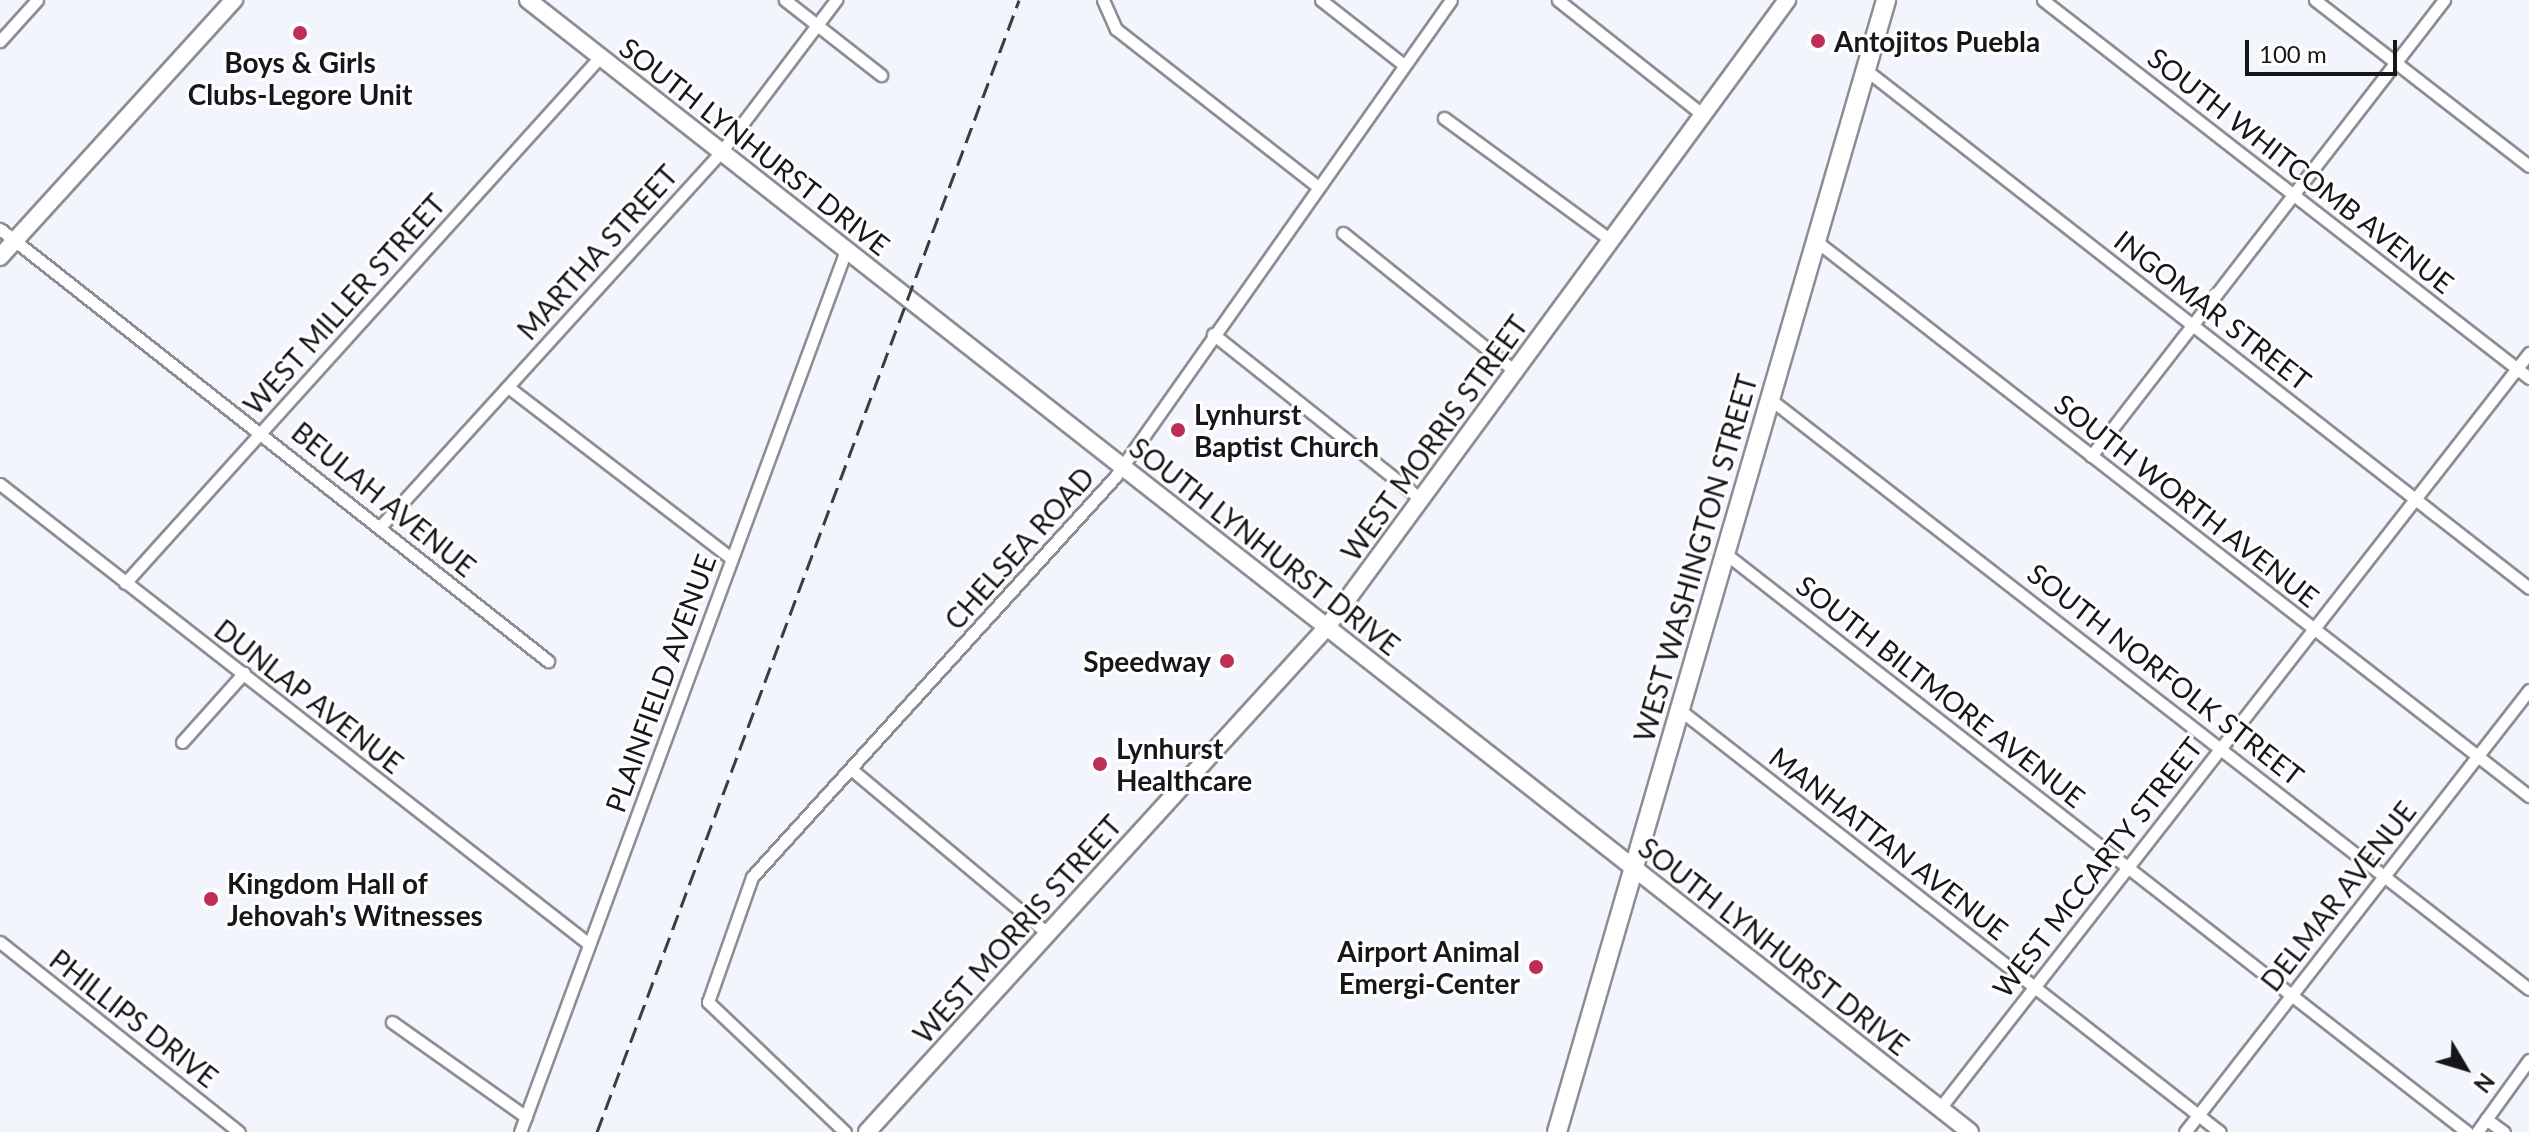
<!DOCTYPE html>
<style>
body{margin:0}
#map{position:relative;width:2529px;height:1132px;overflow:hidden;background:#f3f5fd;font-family:Lato,sans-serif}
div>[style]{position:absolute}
.roads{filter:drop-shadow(2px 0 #8c8d95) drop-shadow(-2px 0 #8c8d95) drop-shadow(0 2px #8c8d95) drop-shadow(0 -2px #8c8d95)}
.street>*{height:11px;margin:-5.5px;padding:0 5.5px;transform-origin:5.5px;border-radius:5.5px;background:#fff}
.secondary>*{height:16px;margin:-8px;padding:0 8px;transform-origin:8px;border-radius:8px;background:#fff}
.primary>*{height:18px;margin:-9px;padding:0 9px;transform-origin:9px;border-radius:9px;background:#fff}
.rail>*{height:3px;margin-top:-1.5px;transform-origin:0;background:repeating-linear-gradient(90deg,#3c3d40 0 16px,transparent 0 24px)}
.dots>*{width:22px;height:22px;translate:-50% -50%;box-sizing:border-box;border:4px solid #fff;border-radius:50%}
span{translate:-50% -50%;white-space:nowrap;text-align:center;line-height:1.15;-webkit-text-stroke:6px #fff;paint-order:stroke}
.poi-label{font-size:28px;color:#17171a;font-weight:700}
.left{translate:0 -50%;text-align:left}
.right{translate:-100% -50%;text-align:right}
.street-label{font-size:28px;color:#17171a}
.north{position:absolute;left:2425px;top:1028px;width:80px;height:80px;-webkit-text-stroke:6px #fff;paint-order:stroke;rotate:128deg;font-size:22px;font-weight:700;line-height:32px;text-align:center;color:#17171a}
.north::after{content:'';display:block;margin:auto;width:28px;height:36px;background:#17171a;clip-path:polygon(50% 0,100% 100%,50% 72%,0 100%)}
.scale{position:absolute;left:2245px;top:40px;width:152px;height:36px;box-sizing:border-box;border:4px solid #17171a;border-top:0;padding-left:10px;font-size:24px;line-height:28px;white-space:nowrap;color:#17171a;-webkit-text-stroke:6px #fff;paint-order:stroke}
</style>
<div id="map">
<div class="roads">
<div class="street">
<div style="left:785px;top:0;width:122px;rotate:38deg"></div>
<div style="left:1103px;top:0;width:32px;rotate:66deg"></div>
<div style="left:1116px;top:29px;width:255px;rotate:38deg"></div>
<div style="left:1321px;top:0;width:105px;rotate:38.1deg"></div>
<div style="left:1558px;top:0;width:185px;rotate:38.4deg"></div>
<div style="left:2043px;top:0;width:616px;rotate:37.87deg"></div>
<div style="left:2315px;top:0;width:271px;rotate:37.8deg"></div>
<div style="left:0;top:41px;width:55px;rotate:-47.9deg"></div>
<div style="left:1866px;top:70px;width:841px;rotate:38deg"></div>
<div style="left:1444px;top:118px;width:208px;rotate:36.2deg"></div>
<div style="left:0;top:229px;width:698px;rotate:38.25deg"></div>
<div style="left:1343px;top:233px;width:222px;rotate:38.8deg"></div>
<div style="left:1816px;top:241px;width:904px;rotate:37.9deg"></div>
<div style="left:1213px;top:334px;width:267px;rotate:38.5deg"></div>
<div style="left:508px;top:387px;width:281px;rotate:37.5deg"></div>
<div style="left:1770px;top:399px;width:961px;rotate:37.86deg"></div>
<div style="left:2091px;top:456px;width:577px;rotate:-52.26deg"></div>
<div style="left:0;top:484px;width:747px;rotate:37.99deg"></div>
<div style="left:380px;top:527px;width:507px;rotate:-47.72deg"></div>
<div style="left:721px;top:152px;width:191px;rotate:-52.9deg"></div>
<div style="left:1726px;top:554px;width:940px;rotate:37.96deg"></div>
<div style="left:125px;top:583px;width:709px;rotate:-47.92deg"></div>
<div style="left:1680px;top:710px;width:685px;rotate:38.01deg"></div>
<div style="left:182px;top:742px;width:93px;rotate:-48.1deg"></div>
<div style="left:851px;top:769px;width:256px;rotate:39.9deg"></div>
<div style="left:0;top:942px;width:305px;rotate:38.5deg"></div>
<div style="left:392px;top:1022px;width:164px;rotate:35.3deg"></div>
<div style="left:1940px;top:1108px;width:958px;rotate:-52.04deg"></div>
<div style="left:2486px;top:1119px;width:22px;rotate:36deg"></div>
<div style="left:520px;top:1132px;width:940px;rotate:-69.71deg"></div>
<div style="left:845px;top:1132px;width:189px;rotate:-136.5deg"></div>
<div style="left:708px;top:1002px;width:133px;rotate:-70.6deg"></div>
<div style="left:752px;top:877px;width:540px;rotate:-47.78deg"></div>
<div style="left:1115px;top:477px;width:583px;rotate:-54.84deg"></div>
<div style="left:2185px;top:1132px;width:560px;rotate:-52.11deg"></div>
<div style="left:2477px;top:1132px;width:89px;rotate:-54.2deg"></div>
</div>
<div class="secondary">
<div style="left:528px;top:0;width:1833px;rotate:38.13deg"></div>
<div style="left:0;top:257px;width:348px;rotate:-47.7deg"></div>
<div style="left:867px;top:1132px;width:683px;rotate:-47.67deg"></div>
<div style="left:1327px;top:627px;width:778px;rotate:-53.73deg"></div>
</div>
<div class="primary">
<div style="left:1557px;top:1132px;width:1179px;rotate:-73.79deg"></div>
</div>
</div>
<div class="rail">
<div style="left:597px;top:1132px;width:1208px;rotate:-69.55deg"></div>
</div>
<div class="dots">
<div style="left:300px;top:33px;background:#be2e57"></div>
<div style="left:1818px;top:41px;background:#be2e57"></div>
<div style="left:1178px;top:430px;background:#be2e57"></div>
<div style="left:1227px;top:661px;background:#be2e57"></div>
<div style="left:1100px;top:764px;background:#be2e57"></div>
<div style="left:211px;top:899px;background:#be2e57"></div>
<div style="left:1536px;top:967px;background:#be2e57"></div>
</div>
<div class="poi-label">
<span class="left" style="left:1834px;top:41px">Antojitos Puebla</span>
<span style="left:300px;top:78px">Boys &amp; Girls<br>Clubs-Legore Unit</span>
<span class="left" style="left:1194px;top:430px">Lynhurst<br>Baptist Church</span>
<span class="right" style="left:1211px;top:661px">Speedway</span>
<span class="left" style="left:1116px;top:764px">Lynhurst<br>Healthcare</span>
<span class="left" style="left:227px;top:899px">Kingdom Hall of<br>Jehovah's Witnesses</span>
<span class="right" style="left:1520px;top:967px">Airport Animal<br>Emergi-Center</span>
</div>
<div class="street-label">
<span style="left:755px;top:146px;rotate:38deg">SOUTH LYNHURST DRIVE</span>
<span style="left:2301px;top:170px;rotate:38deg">SOUTH WHITCOMB AVENUE</span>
<span style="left:597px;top:252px;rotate:-48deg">MARTHA STREET</span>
<span style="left:344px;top:304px;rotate:-48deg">WEST MILLER STREET</span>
<span style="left:2213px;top:310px;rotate:38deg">INGOMAR STREET</span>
<span style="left:1434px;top:438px;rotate:-54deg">WEST MORRIS STREET</span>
<span style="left:384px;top:499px;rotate:39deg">BEULAH AVENUE</span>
<span style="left:2187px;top:500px;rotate:38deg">SOUTH WORTH AVENUE</span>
<span style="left:1265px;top:546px;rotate:38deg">SOUTH LYNHURST DRIVE</span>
<span style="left:1019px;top:548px;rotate:-48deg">CHELSEA ROAD</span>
<span style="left:1695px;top:558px;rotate:-74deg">WEST WASHINGTON STREET</span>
<span style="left:2166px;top:674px;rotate:38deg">SOUTH NORFOLK STREET</span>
<span style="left:660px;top:683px;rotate:-70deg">PLAINFIELD AVENUE</span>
<span style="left:1941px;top:691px;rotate:38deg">SOUTH BILTMORE AVENUE</span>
<span style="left:309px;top:696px;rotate:38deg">DUNLAP AVENUE</span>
<span style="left:1889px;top:843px;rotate:38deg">MANHATTAN AVENUE</span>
<span style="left:2097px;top:867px;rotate:-52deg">WEST MCCARTY STREET</span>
<span style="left:2338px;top:896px;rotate:-52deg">DELMAR AVENUE</span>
<span style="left:1017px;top:929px;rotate:-48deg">WEST MORRIS STREET</span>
<span style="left:1774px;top:946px;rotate:38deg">SOUTH LYNHURST DRIVE</span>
<span style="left:134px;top:1018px;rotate:38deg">PHILLIPS DRIVE</span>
</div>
<div class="north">N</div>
<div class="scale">100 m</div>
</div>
